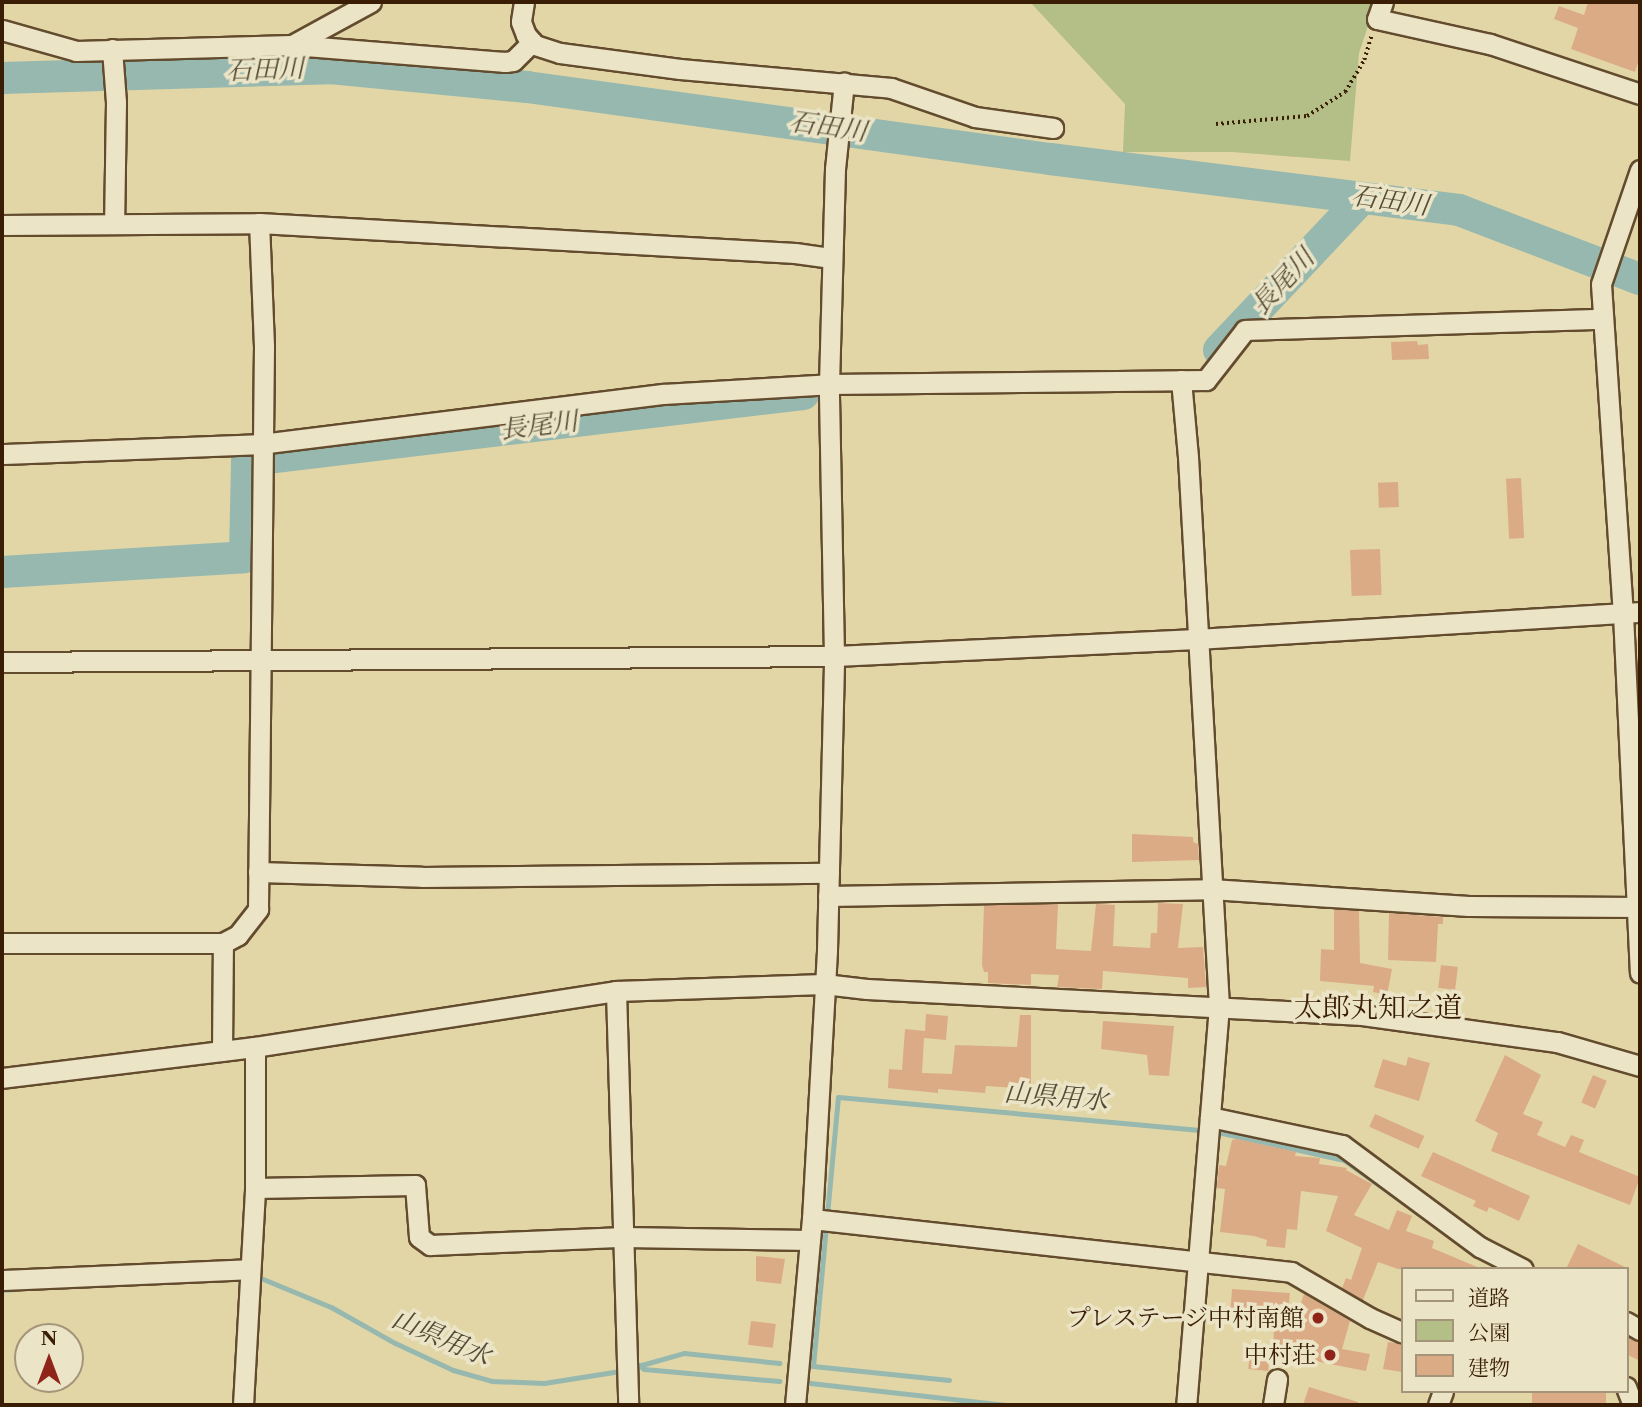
<!DOCTYPE html>
<meta charset="utf-8">
<style>
body{margin:0}
#map{position:relative;width:1642px;height:1407px;overflow:hidden;background:#e2d6a7;font-family:"Libre Caslon Text","Noto Serif JP",serif}
div>[style]{position:absolute}
.green>*{inset:0;background:#b4be87}
.stream>*{height:5px;margin:-2.5px;padding:0 2.5px;transform-origin:2.5px;border-radius:2.5px;background:#96b8ae}
.river>*{height:32px;margin:-16px;padding:0 16px;transform-origin:16px;border-radius:16px;background:#96b8ae}
.building>*{inset:0;background:#dbab86;transform-origin:0 0}
.path>*{height:3.5px;margin-top:-1.75px;transform-origin:0;background:repeating-linear-gradient(90deg,#391d05 0 2px,transparent 0 5.5px)}
.roads{filter:drop-shadow(2px 0 #634b2e) drop-shadow(-2px 0 #634b2e) drop-shadow(0 2px #634b2e) drop-shadow(0 -2px #634b2e)}
.street>*{height:19px;margin:-9.5px;padding:0 9.5px;transform-origin:9.5px;border-radius:9.5px;background:#ece4c6}
.dots>*{width:19px;height:19px;translate:-50% -50%;box-sizing:border-box;border:4px solid #ece4c6;border-radius:50%}
span{translate:-50% -50%;white-space:nowrap;text-align:center;line-height:1.15;-webkit-text-stroke:7px #ece4c6;paint-order:stroke}
.poi-label{font-size:24px;color:#391d05}
.right{translate:-100% -50%;text-align:right}
.water-label{font-size:26px;color:#554c38;font-style:italic}
.quarter-label{font-size:28px;color:#391d05}
.frame{position:absolute;inset:0;border:4px solid #391d05;pointer-events:none}
.legend{position:absolute;left:1401px;top:1267px;width:228px;height:126px;box-sizing:border-box;background:#ece4c6;border:2px solid #a49479;margin:0;padding:9px 12px;list-style:none;font-size:21px;color:#391d05}
.legend li{display:flex;align-items:center;gap:14px;height:35px}
.legend b{width:35px;border:2px solid #a49479}
.north{position:absolute;left:14px;top:1323px;width:70px;height:70px;box-sizing:border-box;background:#ece4c6;border:2px solid #a49479;border-radius:50%;rotate:0deg;font-size:19px;font-weight:700;line-height:28px;text-align:center;color:#391d05}
.north::after{content:'';display:block;margin:auto;width:24px;height:32px;background:#8f2418;clip-path:polygon(50% 0,100% 100%,50% 72%,0 100%)}
</style>
<div id="map">
<div class="green">
<div style="clip-path:polygon(1030px 2px,1376px 2px,1359px 53px,1350px 161px,1232px 152px,1123px 152px,1125px 104px)"></div>
</div>
<div class="stream">
<div style="left:1213px;top:1131px;width:134px;rotate:12.5deg"></div>
<div style="left:1344px;top:1160px;width:160px;rotate:35.6deg"></div>
<div style="left:263px;top:1279px;width:74px;rotate:22.4deg"></div>
<div style="left:331px;top:1307px;width:73px;rotate:29.4deg"></div>
<div style="left:395px;top:1343px;width:64px;rotate:25deg"></div>
<div style="left:453px;top:1370px;width:41px;rotate:15.8deg"></div>
<div style="left:492px;top:1381px;width:52px;rotate:2.2deg"></div>
<div style="left:544px;top:1383px;width:77px;rotate:-9deg"></div>
<div style="left:620px;top:1371px;width:66px;rotate:-15.7deg"></div>
<div style="left:684px;top:1353px;width:96px;rotate:6deg"></div>
<div style="left:2px;top:1290px;width:12px;rotate:-5deg"></div>
<div style="left:639px;top:1365px;width:6px;rotate:39deg"></div>
<div style="left:644px;top:1369px;width:136px;rotate:5.1deg"></div>
<div style="left:949px;top:1380px;width:137px;rotate:-174.1deg"></div>
<div style="left:813px;top:1366px;width:270px;rotate:-84.7deg"></div>
<div style="left:838px;top:1097px;width:366px;rotate:5.2deg"></div>
<div style="left:810px;top:1383px;width:197px;rotate:6.4deg"></div>
</div>
<div class="river">
<div style="left:2px;top:78px;width:328px;rotate:-1.7deg"></div>
<div style="left:330px;top:68px;width:198px;rotate:5.5deg"></div>
<div style="left:527px;top:87px;width:528px;rotate:7.84deg"></div>
<div style="left:1050px;top:159px;width:412px;rotate:7.1deg"></div>
<div style="left:1459px;top:210px;width:194px;rotate:20.9deg"></div>
<div style="left:1219px;top:350px;width:209px;rotate:-46.7deg"></div>
<div style="left:275px;top:457px;width:532px;rotate:-6.8deg"></div>
<div style="left:2px;top:572px;width:243px;rotate:-3.5deg"></div>
<div style="left:245px;top:557px;width:96px;rotate:-88.8deg"></div>
</div>
<div class="building">
<div style="clip-path:polygon(1588px 2px,1640px 2px,1640px 56px,1635px 72px,1571px 49px,1578px 28px,1554px 19px,1559px 6px,1584px 15px)"></div>
<div style="clip-path:polygon(1417px 341px,1418px 345px,1428px 344px,1429px 359px,1392px 360px,1391px 342px)"></div>
<div style="left:1521px;top:478px;width:60px;height:15px;rotate:87deg"></div>
<div style="left:1398px;top:482px;width:25px;height:20px;rotate:88deg"></div>
<div style="left:1380px;top:549px;width:46px;height:30px;rotate:88deg"></div>
<div style="clip-path:polygon(1132px 834px,1193px 837px,1193px 842px,1198px 844px,1199px 860px,1132px 862px)"></div>
<div style="clip-path:polygon(1158px 903px,1183px 904px,1178px 948px,1203px 947px,1206px 987px,1188px 988px,1188px 978px,1103px 971px,1102px 989px,1057px 987px,1059px 975px,1031px 974px,1031px 985px,988px 983px,988px 972px,984px 972px,982px 965px,984px 905px,1058px 904px,1056px 949px,1091px 951px,1096px 904px,1115px 905px,1113px 946px,1150px 948px,1151px 933px,1157px 933px)"></div>
<div style="clip-path:polygon(1334px 909px,1359px 911px,1360px 963px,1392px 969px,1387px 995px,1373px 992px,1374px 986px,1320px 981px,1321px 949px,1334px 950px)"></div>
<div style="clip-path:polygon(1389px 913px,1443px 917px,1443px 924px,1438px 924px,1436px 962px,1388px 960px)"></div>
<div style="left:1441px;top:965px;width:17px;height:23px;rotate:7deg"></div>
<div style="clip-path:polygon(926px 1014px,948px 1016px,946px 1040px,924px 1038px,922px 1073px,952px 1074px,955px 1045px,1017px 1047px,1020px 1015px,1031px 1015px,1031px 1089px,986px 1086px,985px 1093px,938px 1089px,938px 1093px,888px 1088px,889px 1069px,902px 1070px,905px 1029px,925px 1031px)"></div>
<div style="clip-path:polygon(1103px 1021px,1174px 1026px,1169px 1076px,1149px 1075px,1147px 1055px,1101px 1049px)"></div>
<div style="clip-path:polygon(1505px 1055px,1541px 1075px,1523px 1114px,1543px 1122px,1537px 1135px,1565px 1147px,1571px 1135px,1584px 1140px,1579px 1152px,1640px 1177px,1630px 1205px,1491px 1151px,1498px 1133px,1475px 1121px)"></div>
<div style="clip-path:polygon(1408px 1057px,1430px 1063px,1419px 1101px,1374px 1087px,1383px 1059px,1406px 1066px)"></div>
<div style="left:1593px;top:1075px;width:15px;height:30px;rotate:23deg"></div>
<div style="left:1375px;top:1114px;width:54px;height:14px;rotate:24deg"></div>
<div style="clip-path:polygon(1237px 1139px,1296px 1152px,1295px 1156px,1320px 1158px,1319px 1164px,1347px 1168px,1346px 1170px,1372px 1184px,1354px 1215px,1389px 1230px,1397px 1210px,1412px 1216px,1406px 1231px,1434px 1241px,1432px 1248px,1482px 1269px,1398px 1269px,1378px 1262px,1363px 1300px,1342px 1288px,1346px 1278px,1351px 1280px,1362px 1248px,1326px 1231px,1338px 1196px,1301px 1191px,1297px 1230px,1287px 1229px,1285px 1248px,1266px 1246px,1267px 1240px,1254px 1236px,1220px 1232px,1225px 1189px,1217px 1188px,1219px 1165px,1226px 1166px,1232px 1140px)"></div>
<div style="clip-path:polygon(1433px 1152px,1530px 1196px,1519px 1221px,1489px 1207px,1487px 1212px,1473px 1206px,1476px 1201px,1421px 1176px)"></div>
<div style="clip-path:polygon(1578px 1244px,1629px 1269px,1566px 1269px)"></div>
<div style="clip-path:polygon(756px 1256px,785px 1259px,781px 1284px,756px 1281px)"></div>
<div style="left:1232px;top:1289px;width:58px;height:28px;rotate:4deg"></div>
<div style="clip-path:polygon(1304px 1294px,1350px 1321px,1342px 1349px,1370px 1354px,1366px 1371px,1273px 1353px,1274px 1326px,1292px 1330px)"></div>
<div style="left:751px;top:1321px;width:25px;height:24px;rotate:7deg"></div>
<div style="clip-path:polygon(1626px 1336px,1640px 1342px,1640px 1361px,1626px 1354px)"></div>
<div style="clip-path:polygon(1388px 1342px,1402px 1344px,1402px 1372px,1383px 1369px)"></div>
<div style="left:1250px;top:1352px;width:20px;height:17px;rotate:6deg"></div>
<div style="clip-path:polygon(1309px 1387px,1358px 1402px,1358px 1405px,1303px 1405px)"></div>
<div style="left:1532px;top:1391px;width:74px;height:15px"></div>
</div>
<div class="path">
<div style="left:1216px;top:124px;width:91px;rotate:-5deg"></div>
<div style="left:1307px;top:116px;width:45px;rotate:-32.3deg"></div>
<div style="left:1345px;top:92px;width:37px;rotate:-59deg"></div>
<div style="left:1364px;top:60px;width:27px;rotate:-73deg"></div>
</div>
<div class="roads">
<div class="street">
<div style="left:524px;top:2px;width:20px;rotate:99deg"></div>
<div style="left:521px;top:22px;width:14px;rotate:69deg"></div>
<div style="left:526px;top:35px;width:13px;rotate:48deg"></div>
<div style="left:535px;top:45px;width:26px;rotate:18deg"></div>
<div style="left:560px;top:53px;width:121px;rotate:7.6deg"></div>
<div style="left:680px;top:69px;width:212px;rotate:5.1deg"></div>
<div style="left:891px;top:88px;width:89px;rotate:19deg"></div>
<div style="left:975px;top:117px;width:79px;rotate:8deg"></div>
<div style="left:1383px;top:2px;width:18px;rotate:109deg"></div>
<div style="left:1377px;top:19px;width:116px;rotate:12.5deg"></div>
<div style="left:1490px;top:44px;width:158px;rotate:18.4deg"></div>
<div style="left:2px;top:30px;width:77px;rotate:15.8deg"></div>
<div style="left:76px;top:51px;width:216px;rotate:-1.6deg"></div>
<div style="left:292px;top:45px;width:90px;rotate:-28.6deg"></div>
<div style="left:293px;top:45px;width:213px;rotate:4.6deg"></div>
<div style="left:505px;top:62px;width:8px;rotate:-7deg"></div>
<div style="left:513px;top:61px;width:27px;rotate:-45deg"></div>
<div style="left:112px;top:49px;width:53px;rotate:85.7deg"></div>
<div style="left:116px;top:102px;width:122px;rotate:90.9deg"></div>
<div style="left:1640px;top:170px;width:120px;rotate:108.9deg"></div>
<div style="left:1601px;top:284px;width:331px;rotate:86.2deg"></div>
<div style="left:1623px;top:614px;width:359px;rotate:87.3deg"></div>
<div style="left:2px;top:225px;width:257px;rotate:-0.4deg"></div>
<div style="left:259px;top:223px;width:537px;rotate:3.2deg"></div>
<div style="left:795px;top:253px;width:37px;rotate:8deg"></div>
<div style="left:1181px;top:380px;width:77px;rotate:84.8deg"></div>
<div style="left:1188px;top:457px;width:550px;rotate:86.77deg"></div>
<div style="left:1219px;top:1006px;width:400px;rotate:94.7deg"></div>
<div style="left:2px;top:454px;width:259px;rotate:-2.2deg"></div>
<div style="left:261px;top:444px;width:405px;rotate:-7.1deg"></div>
<div style="left:663px;top:394px;width:166px;rotate:-3.4deg"></div>
<div style="left:829px;top:384px;width:377px;rotate:-0.6deg"></div>
<div style="left:1206px;top:380px;width:63px;rotate:-52deg"></div>
<div style="left:1245px;top:330px;width:356px;rotate:-1.8deg"></div>
<div style="left:2px;top:662px;width:832px;rotate:-0.41deg"></div>
<div style="left:834px;top:656px;width:364px;rotate:-2.7deg"></div>
<div style="left:1198px;top:639px;width:443px;rotate:-3.5deg"></div>
<div style="left:258px;top:872px;width:164px;rotate:1.7deg"></div>
<div style="left:422px;top:877px;width:407px;rotate:-0.6deg"></div>
<div style="left:828px;top:896px;width:383px;rotate:-1deg"></div>
<div style="left:1211px;top:889px;width:258px;rotate:3.8deg"></div>
<div style="left:1468px;top:906px;width:172px;rotate:0.3deg"></div>
<div style="left:2px;top:943px;width:221px"></div>
<div style="left:223px;top:943px;width:17px;rotate:-28deg"></div>
<div style="left:238px;top:935px;width:33px;rotate:-52deg"></div>
<div style="left:258px;top:909px;width:563px;rotate:-89.39deg"></div>
<div style="left:264px;top:346px;width:123px;rotate:-92.3deg"></div>
<div style="left:616px;top:991px;width:414px;rotate:88.3deg"></div>
<div style="left:222px;top:1051px;width:108px;rotate:-89.5deg"></div>
<div style="left:2px;top:1078px;width:255px;rotate:-7deg"></div>
<div style="left:255px;top:1047px;width:365px;rotate:-8.8deg"></div>
<div style="left:616px;top:991px;width:208px;rotate:-1.9deg"></div>
<div style="left:824px;top:984px;width:43px;rotate:6.6deg"></div>
<div style="left:867px;top:989px;width:496px;rotate:3deg"></div>
<div style="left:1362px;top:1015px;width:197px;rotate:7.9deg"></div>
<div style="left:1557px;top:1042px;width:86px;rotate:16.1deg"></div>
<div style="left:1210px;top:1117px;width:135px;rotate:12deg"></div>
<div style="left:1342px;top:1145px;width:172px;rotate:36.5deg"></div>
<div style="left:1480px;top:1247px;width:48px;rotate:27.1deg"></div>
<div style="left:255px;top:1188px;width:160px;rotate:-1.1deg"></div>
<div style="left:415px;top:1185px;width:52px;rotate:85.6deg"></div>
<div style="left:419px;top:1237px;width:14px;rotate:36deg"></div>
<div style="left:430px;top:1245px;width:194px;rotate:-2.4deg"></div>
<div style="left:624px;top:1237px;width:186px;rotate:0.9deg"></div>
<div style="left:812px;top:1219px;width:482px;rotate:6.3deg"></div>
<div style="left:1291px;top:1272px;width:91px;rotate:30.2deg"></div>
<div style="left:1370px;top:1318px;width:35px;rotate:24deg"></div>
<div style="left:2px;top:1280px;width:248px;rotate:-2.5deg"></div>
<div style="left:1626px;top:1322px;width:16px;rotate:30deg"></div>
<div style="left:1626px;top:1387px;width:19px;rotate:69deg"></div>
<div style="left:243px;top:1405px;width:217px;rotate:-86.8deg"></div>
<div style="left:255px;top:1188px;width:141px;rotate:-90deg"></div>
<div style="left:795px;top:1405px;width:187px;rotate:-84.8deg"></div>
<div style="left:812px;top:1219px;width:269px;rotate:-86.8deg"></div>
<div style="left:827px;top:950px;width:294px;rotate:-88.6deg"></div>
<div style="left:834px;top:656px;width:272px;rotate:-91.1deg"></div>
<div style="left:829px;top:384px;width:215px;rotate:-88.4deg"></div>
<div style="left:835px;top:169px;width:87px;rotate:-84.1deg"></div>
<div style="left:1273px;top:1405px;width:26px;rotate:-81deg"></div>
<div style="left:1438px;top:1405px;width:15px;rotate:-70deg"></div>
</div>
</div>
<div class="dots">
<div style="left:1318px;top:1318px;background:#8f2418"></div>
<div style="left:1330px;top:1355px;background:#8f2418"></div>
</div>
<div class="poi-label">
<span class="right" style="left:1304px;top:1318px">プレステージ中村南館</span>
<span class="right" style="left:1316px;top:1355px">中村荘</span>
</div>
<div class="water-label">
<span style="left:265px;top:70px;rotate:-2deg">石田川</span>
<span style="left:828px;top:127px;rotate:8deg">石田川</span>
<span style="left:1390px;top:201px;rotate:8deg">石田川</span>
<span style="left:1283px;top:282px;rotate:-47deg">長尾川</span>
<span style="left:539px;top:426px;rotate:-7deg">長尾川</span>
<span style="left:1056px;top:1097px;rotate:5deg">山県用水</span>
<span style="left:441px;top:1338px;rotate:23deg">山県用水</span>
</div>
<div class="quarter-label">
<span style="left:1378px;top:1007px">太郎丸知之道</span>
</div>
<div class="frame"></div>
<ul class="legend">
<li><b style="height:9px;background:#ece4c6"></b>道路</li>
<li><b style="height:19px;background:#b4be87"></b>公園</li>
<li><b style="height:19px;background:#dbab86"></b>建物</li>
</ul>
<div class="north">N</div>
</div>
